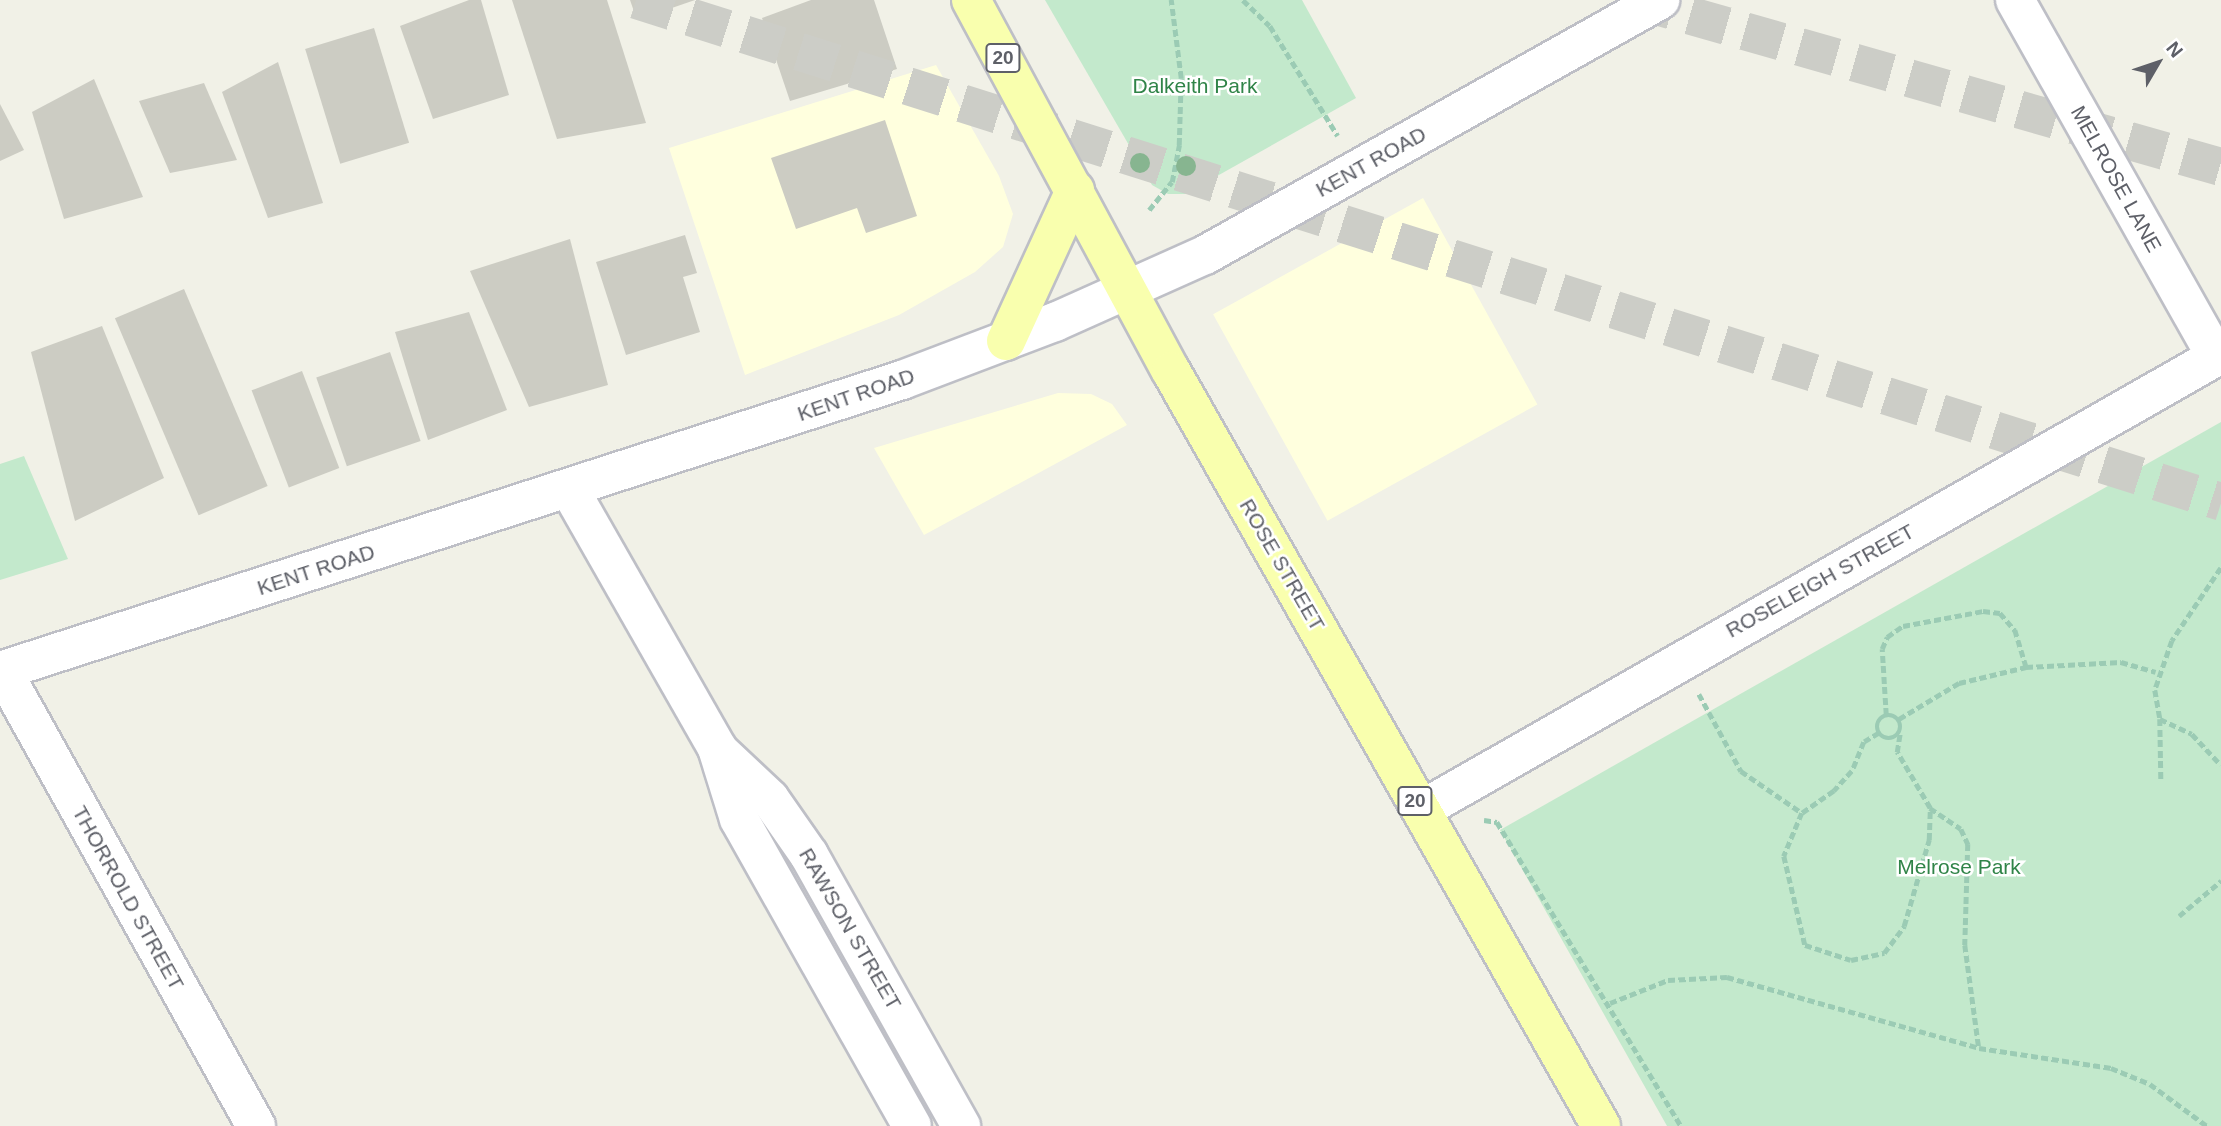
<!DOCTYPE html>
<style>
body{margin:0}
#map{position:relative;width:2221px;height:1126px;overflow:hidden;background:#f1f1e7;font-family:Helvetica,sans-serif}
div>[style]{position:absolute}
.commercial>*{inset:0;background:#ffffde;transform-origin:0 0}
.green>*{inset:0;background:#c3e9cc}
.building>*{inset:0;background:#ccccc3;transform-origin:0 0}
.highway-tunnel>*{height:38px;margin-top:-19px;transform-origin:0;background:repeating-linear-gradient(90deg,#cccdc7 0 38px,transparent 0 57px)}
.path>*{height:4.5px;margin-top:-2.25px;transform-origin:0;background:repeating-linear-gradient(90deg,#9bcbb4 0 7px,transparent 0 10.5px)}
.path>.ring{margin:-2.25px;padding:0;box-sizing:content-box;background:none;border:4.5px solid #9bcbb4;border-radius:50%}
.roads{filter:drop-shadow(2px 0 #bebfc6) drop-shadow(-2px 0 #bebfc6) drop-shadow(0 2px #bebfc6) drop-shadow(0 -2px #bebfc6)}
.street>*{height:38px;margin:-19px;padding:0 19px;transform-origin:19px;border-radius:19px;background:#fff}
.secondary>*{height:38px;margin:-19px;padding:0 19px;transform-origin:19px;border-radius:19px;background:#fff}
.primary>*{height:38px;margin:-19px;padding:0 19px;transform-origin:19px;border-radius:19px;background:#f9ffae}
.trees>*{width:20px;height:20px;margin:-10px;border-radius:50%;background:#87b590}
span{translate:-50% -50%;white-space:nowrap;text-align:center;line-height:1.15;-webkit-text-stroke:5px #fff;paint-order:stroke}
.shield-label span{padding:2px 5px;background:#fff;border:2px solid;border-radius:5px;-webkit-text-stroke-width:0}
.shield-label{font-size:19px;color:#5e6068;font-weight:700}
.park-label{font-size:21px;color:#308448}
.street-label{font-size:21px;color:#5e6068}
.north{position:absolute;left:2123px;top:28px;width:70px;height:70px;-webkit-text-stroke:5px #fff;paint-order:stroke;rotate:51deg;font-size:19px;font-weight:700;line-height:28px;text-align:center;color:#5e6068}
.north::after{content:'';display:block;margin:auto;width:24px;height:32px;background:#5e6068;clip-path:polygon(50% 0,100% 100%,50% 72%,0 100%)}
</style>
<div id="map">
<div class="commercial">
<div style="clip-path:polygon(936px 65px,999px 176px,1013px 214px,1003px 247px,975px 272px,899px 315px,745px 375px,669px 148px)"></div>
<div style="left:1423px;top:198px;width:236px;height:240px;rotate:61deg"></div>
<div style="clip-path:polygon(1058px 393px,1091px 394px,1112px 404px,1127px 425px,924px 535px,874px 448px)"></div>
</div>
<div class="green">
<div style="clip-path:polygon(1045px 0,1302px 0,1356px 98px,1185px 194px,1168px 194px,1152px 185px)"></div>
<div style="clip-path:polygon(2221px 422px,2221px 1126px,1667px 1126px,1500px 830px)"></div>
<div style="clip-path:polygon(24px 456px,68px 559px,0 580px,0 464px)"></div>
</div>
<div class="building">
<div style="clip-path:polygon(469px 0,481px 0,509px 95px,433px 119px,400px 26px)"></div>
<div style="clip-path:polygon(512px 0,607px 0,646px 123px,557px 139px)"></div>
<div style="clip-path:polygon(630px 0,695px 0,637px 20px)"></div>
<div style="clip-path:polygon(811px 0,874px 0,897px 69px,790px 101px,762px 18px)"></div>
<div style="left:374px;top:28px;width:120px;height:72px;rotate:73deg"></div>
<div style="clip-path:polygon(278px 62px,323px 203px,268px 218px,222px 92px)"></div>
<div style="clip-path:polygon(94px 79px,143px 197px,64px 219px,32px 112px)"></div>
<div style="clip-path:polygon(204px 83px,237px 160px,170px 173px,139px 101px)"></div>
<div style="clip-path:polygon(0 104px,24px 150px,0 161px)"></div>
<div style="clip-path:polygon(885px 120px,917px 216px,866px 233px,857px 208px,796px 229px,771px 158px)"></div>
<div style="clip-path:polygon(685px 235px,697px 273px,683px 277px,700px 332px,626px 355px,596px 262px)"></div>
<div style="clip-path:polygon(570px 239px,608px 385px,529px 407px,470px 271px)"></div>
<div style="left:184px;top:289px;width:214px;height:75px;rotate:67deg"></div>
<div style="clip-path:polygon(469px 312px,507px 410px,428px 440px,395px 332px)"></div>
<div style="clip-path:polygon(102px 326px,164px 478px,75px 521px,31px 352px)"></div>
<div style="left:390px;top:352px;width:94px;height:78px;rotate:71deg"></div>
<div style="left:302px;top:371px;width:104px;height:54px;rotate:69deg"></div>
</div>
<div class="highway-tunnel">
<div style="left:636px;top:0;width:1663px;rotate:17.57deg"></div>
<div style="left:1635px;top:0;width:609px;rotate:15.91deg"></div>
</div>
<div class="path">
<div style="left:1243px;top:0;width:37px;rotate:44deg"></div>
<div style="left:1270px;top:26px;width:129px;rotate:58.3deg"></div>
<div style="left:1149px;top:210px;width:36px;rotate:-51deg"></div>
<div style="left:1172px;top:182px;width:38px;rotate:-79deg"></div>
<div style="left:1179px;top:145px;width:67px;rotate:-88.3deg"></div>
<div style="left:1181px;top:78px;width:79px;rotate:-97.3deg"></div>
<div style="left:2221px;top:568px;width:88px;rotate:123.9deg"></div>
<div style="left:2172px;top:641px;width:52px;rotate:109.1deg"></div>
<div style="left:2155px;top:690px;width:29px;rotate:80deg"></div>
<div style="left:2160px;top:719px;width:35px;rotate:25deg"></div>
<div style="left:2192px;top:734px;width:42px;rotate:46.9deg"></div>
<div style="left:1699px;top:694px;width:88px;rotate:61.4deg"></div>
<div style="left:1741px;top:771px;width:74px;rotate:34.5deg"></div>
<div style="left:1886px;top:715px;width:66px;rotate:-93.5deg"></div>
<div style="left:1882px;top:649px;width:13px;rotate:-67deg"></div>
<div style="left:1887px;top:637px;width:19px;rotate:-35deg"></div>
<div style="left:1903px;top:626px;width:81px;rotate:-10.6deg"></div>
<div style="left:1983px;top:611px;width:17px;rotate:7deg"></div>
<div style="left:2000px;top:613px;width:23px;rotate:49deg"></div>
<div style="left:2015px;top:630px;width:39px;rotate:73deg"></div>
<div class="ring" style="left:1877px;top:715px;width:19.5px;height:19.5px"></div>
<div style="left:1899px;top:719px;width:70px;rotate:-31deg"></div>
<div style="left:1959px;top:683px;width:69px;rotate:-13.4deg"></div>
<div style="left:2026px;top:667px;width:95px;rotate:-3deg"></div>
<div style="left:2121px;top:662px;width:36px;rotate:16deg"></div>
<div style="left:2160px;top:719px;width:60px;rotate:89deg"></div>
<div style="left:1879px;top:733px;width:17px;rotate:149deg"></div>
<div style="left:1864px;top:742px;width:31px;rotate:112deg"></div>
<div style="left:1852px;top:771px;width:27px;rotate:132deg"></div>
<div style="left:1834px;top:791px;width:39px;rotate:145deg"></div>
<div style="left:1802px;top:813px;width:47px;rotate:112.7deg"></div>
<div style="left:1784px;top:856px;width:91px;rotate:76.7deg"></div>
<div style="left:1805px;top:945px;width:48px;rotate:18.1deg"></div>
<div style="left:1851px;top:960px;width:34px;rotate:-12deg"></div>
<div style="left:1884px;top:953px;width:34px;rotate:-53deg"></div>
<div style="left:1904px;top:926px;width:90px;rotate:-73.8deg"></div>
<div style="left:1929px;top:840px;width:32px;rotate:-88deg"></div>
<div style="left:1930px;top:808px;width:65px;rotate:-120.5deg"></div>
<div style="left:1897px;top:752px;width:19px;rotate:-81deg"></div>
<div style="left:1930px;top:808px;width:37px;rotate:34deg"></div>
<div style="left:1961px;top:829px;width:17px;rotate:65deg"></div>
<div style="left:1968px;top:844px;width:101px;rotate:91.7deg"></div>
<div style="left:1965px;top:945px;width:104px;rotate:82.3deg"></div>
<div style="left:1484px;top:820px;width:13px;rotate:9deg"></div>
<div style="left:1497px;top:822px;width:355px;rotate:58.8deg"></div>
<div style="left:2179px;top:916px;width:55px;rotate:-39.8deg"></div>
<div style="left:1610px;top:1003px;width:62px;rotate:-21.6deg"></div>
<div style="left:1668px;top:980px;width:59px;rotate:-2.9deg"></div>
<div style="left:1727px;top:977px;width:262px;rotate:15.7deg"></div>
<div style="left:1979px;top:1048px;width:134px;rotate:8.6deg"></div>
<div style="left:2111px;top:1068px;width:42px;rotate:22.3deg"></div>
<div style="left:2150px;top:1084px;width:71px;rotate:36.4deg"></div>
</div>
<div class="roads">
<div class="street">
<div style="left:2015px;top:0;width:410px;rotate:60.6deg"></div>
<div style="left:570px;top:490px;width:297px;rotate:60.3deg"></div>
<div style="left:717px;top:748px;width:74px;rotate:72.8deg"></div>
<div style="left:739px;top:819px;width:352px;rotate:60.6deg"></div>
<div style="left:2px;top:670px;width:522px;rotate:60.88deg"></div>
<div style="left:718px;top:750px;width:71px;rotate:43.3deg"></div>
<div style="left:770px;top:799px;width:68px;rotate:55.1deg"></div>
<div style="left:809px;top:855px;width:311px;rotate:60.7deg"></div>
<div style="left:1421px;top:810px;width:921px;rotate:-29.68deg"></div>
</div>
<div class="secondary">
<div style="left:0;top:671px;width:948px;rotate:-17.88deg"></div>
<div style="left:902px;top:380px;width:164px;rotate:-20.8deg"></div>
<div style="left:1055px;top:322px;width:164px;rotate:-24.1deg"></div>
<div style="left:1205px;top:255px;width:522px;rotate:-29.27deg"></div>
</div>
<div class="primary">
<div style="left:971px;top:0;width:421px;rotate:61.7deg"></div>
<div style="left:1171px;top:371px;width:869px;rotate:60.34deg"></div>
<div style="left:1006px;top:341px;width:166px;rotate:-65.4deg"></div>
</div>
</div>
<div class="trees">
<div style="left:1140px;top:163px"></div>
<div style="left:1186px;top:166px"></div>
</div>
<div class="shield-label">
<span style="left:1003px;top:58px">20</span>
<span style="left:1415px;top:801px">20</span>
</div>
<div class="park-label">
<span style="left:1195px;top:86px">Dalkeith Park</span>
<span style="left:1959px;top:867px">Melrose Park</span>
</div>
<div class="street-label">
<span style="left:1371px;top:162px;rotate:-29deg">KENT ROAD</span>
<span style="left:2116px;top:179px;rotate:61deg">MELROSE LANE</span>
<span style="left:856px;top:395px;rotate:-19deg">KENT ROAD</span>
<span style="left:1282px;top:565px;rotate:60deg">ROSE STREET</span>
<span style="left:316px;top:570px;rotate:-18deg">KENT ROAD</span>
<span style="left:1820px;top:581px;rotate:-29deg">ROSELEIGH STREET</span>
<span style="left:128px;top:898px;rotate:61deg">THORROLD STREET</span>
<span style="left:850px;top:929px;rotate:60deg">RAWSON STREET</span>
</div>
<div class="north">N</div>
</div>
